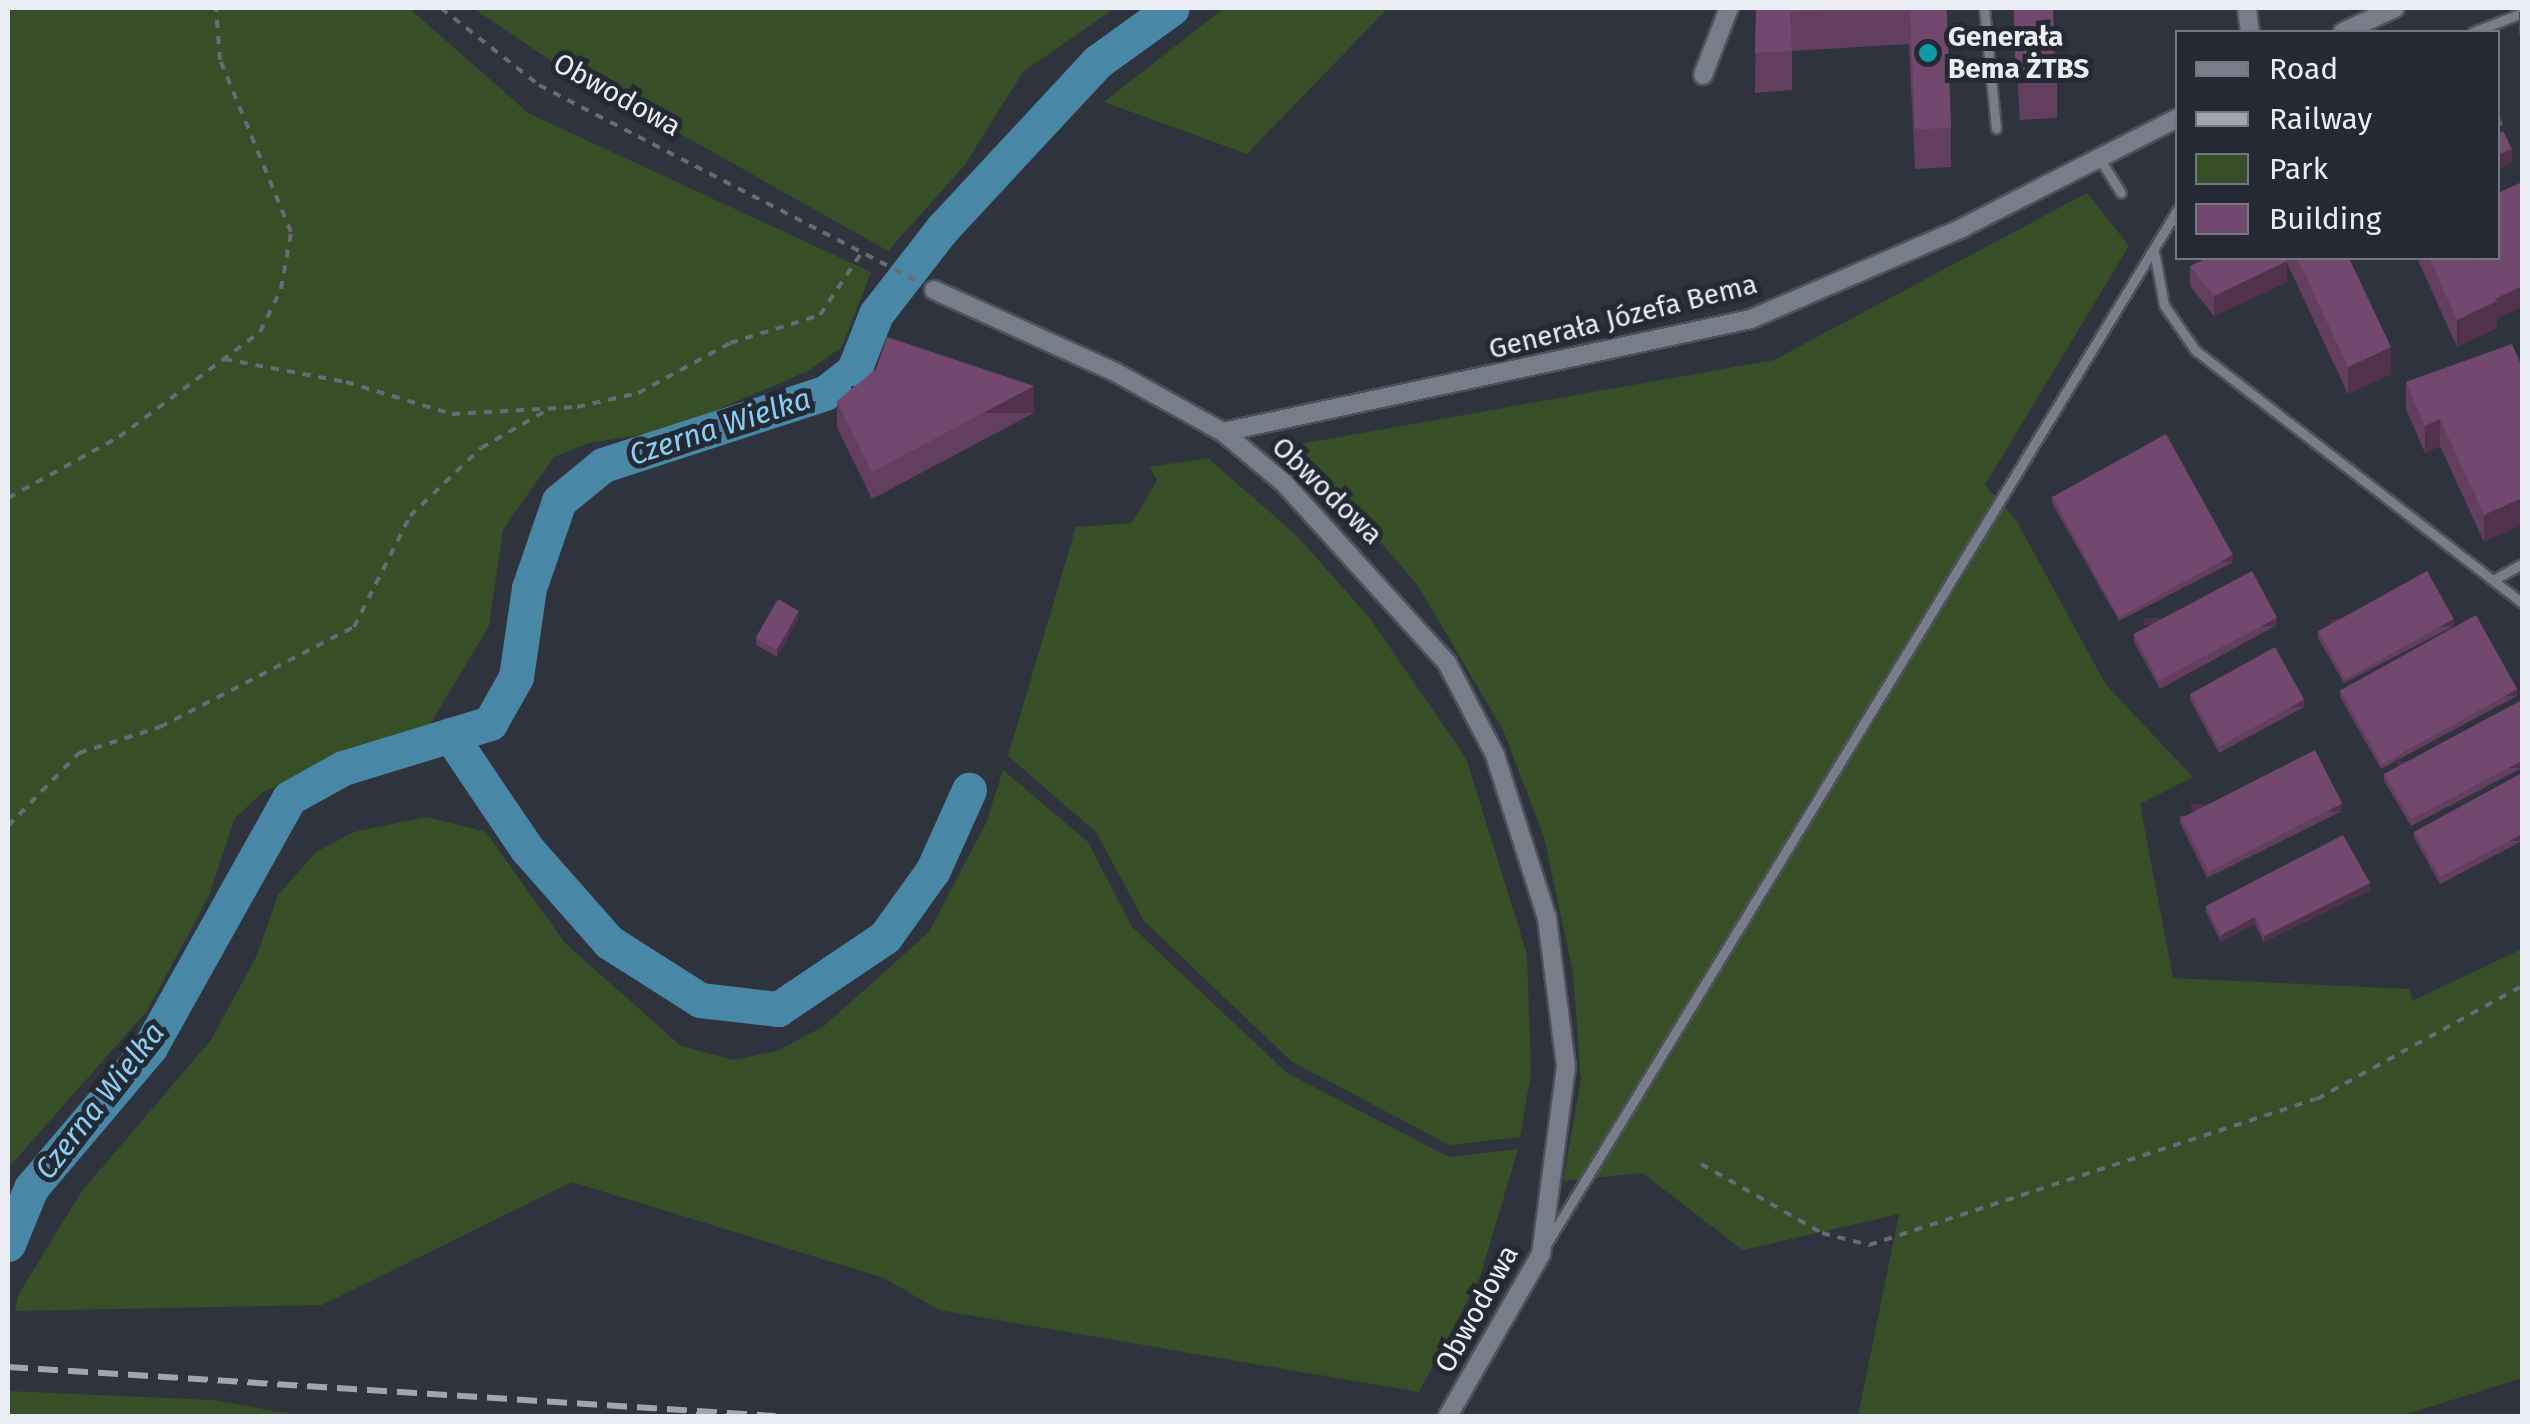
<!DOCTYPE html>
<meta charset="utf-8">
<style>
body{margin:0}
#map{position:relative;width:2530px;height:1424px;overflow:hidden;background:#2e333d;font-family:"Fira Sans",sans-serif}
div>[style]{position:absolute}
.green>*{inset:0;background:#364f27}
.river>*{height:35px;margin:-17.5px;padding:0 17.5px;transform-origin:17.5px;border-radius:17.5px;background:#4887a5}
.path>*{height:4px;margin-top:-2px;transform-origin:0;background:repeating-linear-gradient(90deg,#676b75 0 8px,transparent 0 16px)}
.roads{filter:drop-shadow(2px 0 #4d525a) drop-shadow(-2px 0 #4d525a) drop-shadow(0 2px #4d525a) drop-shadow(0 -2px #4d525a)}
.lane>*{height:9px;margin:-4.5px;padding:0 4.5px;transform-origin:4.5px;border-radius:4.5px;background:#777d89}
.street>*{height:18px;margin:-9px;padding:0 9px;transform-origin:9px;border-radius:9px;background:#777d89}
.rail>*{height:6px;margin-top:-3px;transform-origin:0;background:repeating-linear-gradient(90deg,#a2a5ae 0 20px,transparent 0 30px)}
.wall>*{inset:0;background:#623e5f}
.shaded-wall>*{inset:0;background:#50324d;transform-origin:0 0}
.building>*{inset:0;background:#72486e;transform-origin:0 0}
.dots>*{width:28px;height:28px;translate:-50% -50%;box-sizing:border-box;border:5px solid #242933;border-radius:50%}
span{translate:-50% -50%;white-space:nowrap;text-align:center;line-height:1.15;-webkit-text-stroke:10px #242933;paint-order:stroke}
.poi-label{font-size:28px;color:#eaedf4;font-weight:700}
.left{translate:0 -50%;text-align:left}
.street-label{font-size:28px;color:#eaedf4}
.water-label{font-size:30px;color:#89cff4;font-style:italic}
.frame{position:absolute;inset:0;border:10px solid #eaedf4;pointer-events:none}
.legend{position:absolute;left:2175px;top:30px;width:325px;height:230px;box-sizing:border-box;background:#242933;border:2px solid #737780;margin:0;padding:12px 18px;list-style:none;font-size:30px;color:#eaedf4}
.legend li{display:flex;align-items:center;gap:20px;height:50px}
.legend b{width:50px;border:2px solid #737780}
</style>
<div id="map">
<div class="green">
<div style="clip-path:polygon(8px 8px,409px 8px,528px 113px,871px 272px,842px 347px,808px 371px,670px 430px,589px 443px,554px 457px,503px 530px,489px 626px,429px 726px,368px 765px,301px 775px,263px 792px,235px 818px,209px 896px,147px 1011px,8px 1168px)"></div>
<div style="clip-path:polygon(473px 8px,1115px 8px,1023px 72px,964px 166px,888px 251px,553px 62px)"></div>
<div style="clip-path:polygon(1224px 8px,1388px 8px,1247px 154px,1104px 102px)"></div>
<div style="clip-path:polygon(2087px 193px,2129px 246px,1985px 485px,2016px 520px,2106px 685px,2193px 777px,2140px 804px,2173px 978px,2410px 989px,2412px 1001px,2522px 949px,2522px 1378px,2401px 1416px,1858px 1416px,1899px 1214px,1743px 1250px,1642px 1173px,1563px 1181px,1581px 1079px,1573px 973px,1544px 837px,1503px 730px,1418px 586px,1342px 496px,1277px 448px,1774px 360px)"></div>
<div style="clip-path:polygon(1208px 458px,1297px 536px,1369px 617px,1466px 758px,1527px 954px,1531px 1073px,1520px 1137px,1449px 1145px,1291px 1061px,1144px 921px,1096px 832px,1008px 756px,1076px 527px,1132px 523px,1157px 480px,1149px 467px)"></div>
<div style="clip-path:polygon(1003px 770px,1088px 842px,1132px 927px,1287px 1073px,1449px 1157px,1518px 1149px,1480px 1277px,1419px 1392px,939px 1310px,884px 1278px,572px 1182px,322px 1305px,15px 1311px,18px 1295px,82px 1191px,211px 1040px,257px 955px,278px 895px,316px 852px,354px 832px,427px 817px,486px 832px,565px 943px,681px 1046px,733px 1060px,777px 1051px,824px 1026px,929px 932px,986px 823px)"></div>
<div style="clip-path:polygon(8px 1391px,213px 1400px,303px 1416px,8px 1416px)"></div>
</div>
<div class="river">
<div style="left:450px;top:735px;width:138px;rotate:56deg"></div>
<div style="left:527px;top:849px;width:124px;rotate:48.6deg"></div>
<div style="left:609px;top:942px;width:108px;rotate:32.5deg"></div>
<div style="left:700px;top:1000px;width:79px;rotate:6.6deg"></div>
<div style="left:778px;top:1009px;width:129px;rotate:-33.9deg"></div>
<div style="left:885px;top:937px;width:82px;rotate:-54.4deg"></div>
<div style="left:933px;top:870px;width:88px;rotate:-65.8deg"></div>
<div style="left:8px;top:1244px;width:61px;rotate:-67.7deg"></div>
<div style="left:31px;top:1188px;width:185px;rotate:-49.8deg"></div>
<div style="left:150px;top:1047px;width:285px;rotate:-60.8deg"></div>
<div style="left:289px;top:798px;width:62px;rotate:-29.1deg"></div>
<div style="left:343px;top:768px;width:154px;rotate:-17deg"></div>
<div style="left:490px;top:723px;width:53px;rotate:-60.5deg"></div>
<div style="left:516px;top:677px;width:90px;rotate:-81.7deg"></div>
<div style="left:529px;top:588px;width:92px;rotate:-71deg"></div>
<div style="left:559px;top:501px;width:57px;rotate:-39.3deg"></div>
<div style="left:603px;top:465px;width:233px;rotate:-18deg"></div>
<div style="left:825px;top:393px;width:37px;rotate:-38deg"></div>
<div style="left:854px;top:370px;width:60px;rotate:-68.6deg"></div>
<div style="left:876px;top:314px;width:108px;rotate:-52.2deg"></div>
<div style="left:942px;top:229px;width:228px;rotate:-47.1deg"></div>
<div style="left:1097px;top:62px;width:92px;rotate:-35.8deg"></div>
</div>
<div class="path">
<div style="left:441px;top:8px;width:125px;rotate:38.2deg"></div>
<div style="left:539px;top:85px;width:430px;rotate:27.4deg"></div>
<div style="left:224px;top:359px;width:124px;rotate:10.7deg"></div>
<div style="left:346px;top:382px;width:111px;rotate:16.8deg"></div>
<div style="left:452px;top:414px;width:125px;rotate:-3.2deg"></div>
<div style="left:577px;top:407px;width:63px;rotate:-12.9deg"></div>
<div style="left:638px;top:393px;width:105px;rotate:-28.5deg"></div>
<div style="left:730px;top:343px;width:94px;rotate:-17.3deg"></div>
<div style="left:820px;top:315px;width:76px;rotate:-56.3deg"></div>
<div style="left:8px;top:498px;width:127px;rotate:-28.8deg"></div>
<div style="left:119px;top:437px;width:176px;rotate:-36.7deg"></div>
<div style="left:260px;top:332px;width:48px;rotate:-64deg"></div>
<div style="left:281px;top:289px;width:58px;rotate:-80deg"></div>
<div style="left:291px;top:232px;width:186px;rotate:-112.4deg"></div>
<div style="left:220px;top:60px;width:52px;rotate:-94.4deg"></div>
<div style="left:8px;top:826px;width:102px;rotate:-45.8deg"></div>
<div style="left:79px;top:753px;width:85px;rotate:-17.8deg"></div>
<div style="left:160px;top:727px;width:218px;rotate:-27.3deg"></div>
<div style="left:354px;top:627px;width:124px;rotate:-63.2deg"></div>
<div style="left:410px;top:516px;width:98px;rotate:-43.8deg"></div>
<div style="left:481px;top:448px;width:76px;rotate:-29.9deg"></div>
<div style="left:1701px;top:1164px;width:139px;rotate:29.7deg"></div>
<div style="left:1822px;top:1233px;width:49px;rotate:14.3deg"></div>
<div style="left:1869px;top:1245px;width:471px;rotate:-18.1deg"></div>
<div style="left:2317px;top:1099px;width:234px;rotate:-28.9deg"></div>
</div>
<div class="roads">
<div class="lane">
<div style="left:1984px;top:8px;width:121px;rotate:84.3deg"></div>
<div style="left:2473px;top:32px;width:53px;rotate:-21.2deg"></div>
<div style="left:2099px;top:158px;width:41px;rotate:57.8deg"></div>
<div style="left:2154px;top:251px;width:55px;rotate:79.5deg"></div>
<div style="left:2164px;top:305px;width:55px;rotate:55.4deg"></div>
<div style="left:2195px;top:350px;width:413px;rotate:37.7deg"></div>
<div style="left:2493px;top:580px;width:33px;rotate:-29deg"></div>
<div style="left:1547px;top:1243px;width:1211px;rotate:-58.61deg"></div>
</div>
<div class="street">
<div style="left:2247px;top:8px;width:24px;rotate:83deg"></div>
<div style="left:2343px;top:32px;width:57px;rotate:-24.8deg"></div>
<div style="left:1703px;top:75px;width:72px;rotate:-68.8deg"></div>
<div style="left:934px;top:290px;width:199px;rotate:24.4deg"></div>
<div style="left:1115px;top:372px;width:124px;rotate:29.1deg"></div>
<div style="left:1223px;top:432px;width:80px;rotate:39.9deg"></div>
<div style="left:1284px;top:483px;width:243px;rotate:47.8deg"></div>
<div style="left:1447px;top:663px;width:104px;rotate:62.4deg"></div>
<div style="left:1495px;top:755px;width:171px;rotate:72.3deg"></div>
<div style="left:1547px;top:918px;width:150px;rotate:82.7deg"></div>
<div style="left:1566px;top:1067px;width:189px;rotate:97.6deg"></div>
<div style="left:1541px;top:1254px;width:187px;rotate:119.9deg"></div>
<div style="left:1223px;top:432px;width:540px;rotate:-12.08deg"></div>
<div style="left:1751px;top:319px;width:230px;rotate:-23.3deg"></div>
<div style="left:1962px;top:228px;width:242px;rotate:-27deg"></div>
</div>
</div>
<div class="rail">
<div style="left:8px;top:1367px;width:769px;rotate:3.66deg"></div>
</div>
<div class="wall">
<div style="clip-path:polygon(1756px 8px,1946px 8px,1951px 128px,1951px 167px,1915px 169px,1909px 44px,1792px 51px,1792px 90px,1755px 93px)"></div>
<div style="clip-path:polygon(2013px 8px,2053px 8px,2057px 78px,2057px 118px,2020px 120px)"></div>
<div style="clip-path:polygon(2522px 11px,2522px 40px,2519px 33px,2519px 12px)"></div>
<div style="clip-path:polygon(2522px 182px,2522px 307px,2497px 318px,2497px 328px,2457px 347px,2417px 258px,2498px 258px)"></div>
<div style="clip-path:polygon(2208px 258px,2349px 258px,2391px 374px,2348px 394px,2287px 263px,2287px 282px,2214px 316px,2190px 286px,2190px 266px)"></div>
<div style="clip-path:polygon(2512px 344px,2484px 542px,2440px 446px,2425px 453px,2406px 409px,2406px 382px)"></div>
<div style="clip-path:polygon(837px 401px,1034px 413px,872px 499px,837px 428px)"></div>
<div style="clip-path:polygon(2052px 496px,2233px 562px,2119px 621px,2052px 503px)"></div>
<div style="clip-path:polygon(799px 617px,777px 657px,756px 645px,756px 638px)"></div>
<div style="clip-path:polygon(2277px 625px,2160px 689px,2134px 642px,2134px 635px)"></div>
<div style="clip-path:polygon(2454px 626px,2344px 683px,2318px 638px,2318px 631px)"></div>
<div style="clip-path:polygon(2340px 690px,2517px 696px,2381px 769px,2340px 697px)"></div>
<div style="clip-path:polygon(2190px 693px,2304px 707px,2219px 753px,2190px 700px)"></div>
<div style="clip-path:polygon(2522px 700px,2522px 768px,2411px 826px,2384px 781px,2384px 774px)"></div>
<div style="clip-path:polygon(2522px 773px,2522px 841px,2440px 884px,2414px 838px,2414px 832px)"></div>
<div style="clip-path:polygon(2342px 811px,2207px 878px,2180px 823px,2180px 816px)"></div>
<div style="clip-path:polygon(2370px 890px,2264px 942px,2255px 924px,2221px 942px,2206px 912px,2206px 906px)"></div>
</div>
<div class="shaded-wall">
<div style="clip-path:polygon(2512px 149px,2512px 163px,2498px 169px,2498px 155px)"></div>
<div style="clip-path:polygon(2287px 261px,2287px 282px,2214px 316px,2214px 296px)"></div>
<div style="clip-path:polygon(2522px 286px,2522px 307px,2497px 318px,2497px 328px,2457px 347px,2457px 320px,2493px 300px)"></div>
<div style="clip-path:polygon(2391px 347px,2391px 374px,2348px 394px,2348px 367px)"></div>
<div style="left:1034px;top:386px;width:27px;height:183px;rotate:90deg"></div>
<div style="clip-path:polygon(2440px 419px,2440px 446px,2425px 453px,2425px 426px)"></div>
<div style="clip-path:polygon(2522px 498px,2522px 525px,2484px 542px,2484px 515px)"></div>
<div style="left:2233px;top:555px;width:7px;height:128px;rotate:90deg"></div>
<div style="clip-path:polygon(799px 611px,799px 617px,777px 657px,777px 650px)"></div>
<div style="left:2277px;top:618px;width:7px;height:133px;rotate:90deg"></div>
<div style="left:2454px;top:619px;width:7px;height:124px;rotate:90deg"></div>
<div style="left:2517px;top:689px;width:7px;height:154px;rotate:90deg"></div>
<div style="left:2304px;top:700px;width:7px;height:97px;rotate:90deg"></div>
<div style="left:2522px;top:761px;width:7px;height:125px;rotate:90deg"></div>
<div style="left:2342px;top:804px;width:7px;height:151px;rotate:90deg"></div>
<div style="left:2522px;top:834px;width:7px;height:93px;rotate:90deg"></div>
<div style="clip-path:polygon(2370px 883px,2370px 890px,2264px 942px,2264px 936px)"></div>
<div style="clip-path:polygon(2255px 917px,2255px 924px,2221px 942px,2221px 935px)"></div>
</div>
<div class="building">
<div style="clip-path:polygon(1756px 8px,1866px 8px,1790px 12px,1792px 51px,1755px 53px)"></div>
<div style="clip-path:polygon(1910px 8px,1946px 8px,1947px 16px,1951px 128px,1915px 129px)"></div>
<div style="left:2015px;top:8px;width:38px;height:73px"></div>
<div style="clip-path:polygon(2498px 111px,2503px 125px,2498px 127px)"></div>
<div style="clip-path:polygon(2503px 131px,2512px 149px,2498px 155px,2498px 134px)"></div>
<div style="clip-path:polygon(2522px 182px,2522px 286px,2496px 298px,2477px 258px,2498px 258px,2498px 193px)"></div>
<div style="clip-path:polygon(2208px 258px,2285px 258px,2287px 261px,2214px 296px,2190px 266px)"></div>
<div style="clip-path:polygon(2297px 258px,2349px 258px,2391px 347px,2348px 367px)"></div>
<div style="clip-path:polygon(2429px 258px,2477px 258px,2497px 301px,2457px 320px)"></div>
<div style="clip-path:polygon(887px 337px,1034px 386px,872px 472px,837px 401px,876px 369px)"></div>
<div style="clip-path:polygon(2512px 344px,2522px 367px,2522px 498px,2484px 515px,2440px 419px,2425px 426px,2406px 382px)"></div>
<div style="left:2166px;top:434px;width:138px;height:130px;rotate:61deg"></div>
<div style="left:2252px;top:571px;width:53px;height:134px;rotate:62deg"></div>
<div style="left:2427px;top:571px;width:55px;height:124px;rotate:61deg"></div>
<div style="left:778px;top:599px;width:24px;height:45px;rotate:30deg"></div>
<div style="left:2476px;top:615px;width:85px;height:155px;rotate:61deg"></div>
<div style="left:2275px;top:647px;width:60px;height:97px;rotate:61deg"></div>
<div style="clip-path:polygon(2522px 700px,2522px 761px,2411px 819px,2384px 774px)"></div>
<div style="left:2315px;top:750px;width:60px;height:150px;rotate:63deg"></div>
<div style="clip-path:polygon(2522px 773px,2522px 834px,2440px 877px,2414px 832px)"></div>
<div style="clip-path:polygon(2343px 835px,2370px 883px,2264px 936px,2255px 917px,2221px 935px,2206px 906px)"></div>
</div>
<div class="dots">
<div style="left:1928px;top:53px;background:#0f9aa8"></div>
</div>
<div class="poi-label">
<span class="left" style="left:1948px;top:53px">Generała<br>Bema ŻTBS</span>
</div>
<div class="street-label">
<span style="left:617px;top:95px;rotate:29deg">Obwodowa</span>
<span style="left:1623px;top:317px;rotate:-14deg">Generała Józefa Bema</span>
<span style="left:1327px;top:491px;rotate:44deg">Obwodowa</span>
<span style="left:1477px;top:1309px;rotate:-61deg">Obwodowa</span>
</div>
<div class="water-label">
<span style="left:720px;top:427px;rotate:-18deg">Czerna Wielka</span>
<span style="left:100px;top:1101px;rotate:-52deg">Czerna Wielka</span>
</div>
<div class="frame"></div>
<ul class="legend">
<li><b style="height:12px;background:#777d89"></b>Road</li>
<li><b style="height:12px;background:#a2a5ae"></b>Railway</li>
<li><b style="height:28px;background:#364f27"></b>Park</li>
<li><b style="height:28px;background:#72486e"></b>Building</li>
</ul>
</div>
